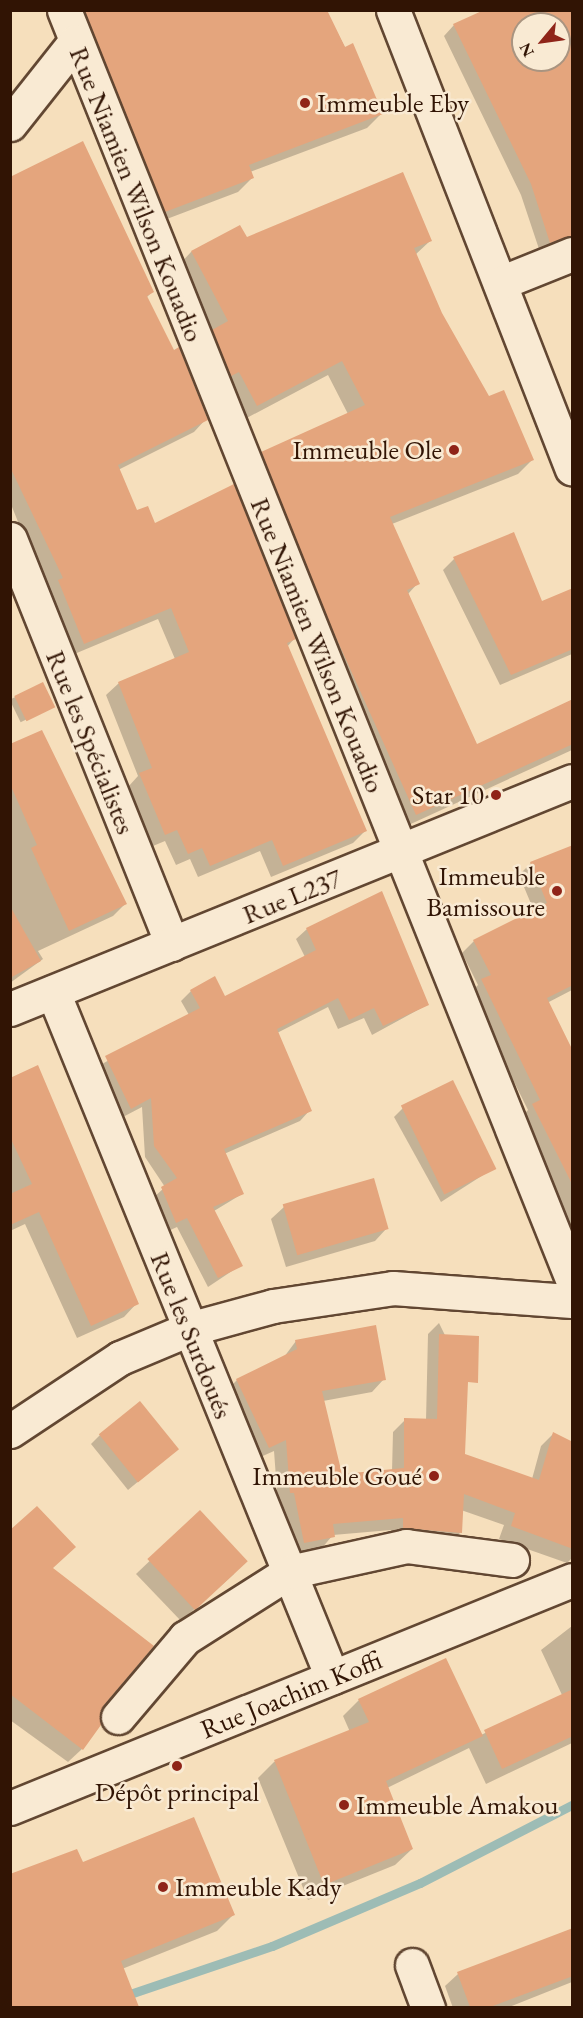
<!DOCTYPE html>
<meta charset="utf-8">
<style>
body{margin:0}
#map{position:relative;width:583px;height:2018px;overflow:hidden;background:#f6dfbc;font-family:"EB Garamond",serif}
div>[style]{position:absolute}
.shadow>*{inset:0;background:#0003;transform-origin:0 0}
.stream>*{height:9px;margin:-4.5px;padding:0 4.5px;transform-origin:4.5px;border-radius:4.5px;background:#9dbcb5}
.building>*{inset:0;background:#e4a57d;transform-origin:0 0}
.roads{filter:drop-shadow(2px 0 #624732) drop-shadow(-2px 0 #624732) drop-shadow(0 2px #624732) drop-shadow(0 -2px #624732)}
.minor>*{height:33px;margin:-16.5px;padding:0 16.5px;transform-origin:16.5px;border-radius:16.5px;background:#f9ead3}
.dots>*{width:16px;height:16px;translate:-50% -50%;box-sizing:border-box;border:3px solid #f9ead3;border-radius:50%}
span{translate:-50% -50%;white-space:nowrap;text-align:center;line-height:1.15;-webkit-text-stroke:5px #f9ead3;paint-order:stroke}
.poi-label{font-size:27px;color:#311404}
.left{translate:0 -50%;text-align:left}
.right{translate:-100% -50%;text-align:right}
.street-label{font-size:27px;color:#311404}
.frame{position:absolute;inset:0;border:12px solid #311404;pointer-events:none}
.north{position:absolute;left:511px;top:12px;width:60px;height:60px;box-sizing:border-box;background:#f9ead3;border:2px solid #a99480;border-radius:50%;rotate:241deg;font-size:16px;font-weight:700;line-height:24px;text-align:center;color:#311404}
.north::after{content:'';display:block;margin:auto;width:21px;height:27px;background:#8f2418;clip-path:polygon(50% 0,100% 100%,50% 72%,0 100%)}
</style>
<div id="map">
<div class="shadow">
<div style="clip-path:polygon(64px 10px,325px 10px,381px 114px,367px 128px,250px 172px,252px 178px,238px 192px,151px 225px)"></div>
<div style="clip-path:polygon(evenodd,572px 10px,572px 242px,540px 252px,521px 195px,444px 36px,454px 25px,572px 10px,523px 24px,559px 24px,559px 60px,523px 60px,523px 24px)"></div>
<div style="clip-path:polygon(10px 179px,152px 292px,146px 298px,206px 419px,194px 432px,118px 470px,136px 512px,294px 639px,287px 647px,365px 831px,353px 843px,271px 877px,260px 851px,198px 877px,190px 859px,176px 865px,165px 841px,153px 846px,128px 787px,138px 776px,106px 695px,119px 683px,175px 659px,158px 619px,72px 655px,10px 502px)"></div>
<div style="clip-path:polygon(240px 227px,246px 239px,430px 241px,415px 255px,441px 313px,488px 398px,532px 460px,518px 474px,392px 524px,418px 583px,408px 594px,476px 746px,572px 700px,572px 750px,402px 828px,248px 468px,262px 453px,348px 414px,328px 375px,243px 420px,199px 345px,212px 332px,177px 267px,191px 252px)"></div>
<div style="clip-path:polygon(454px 559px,542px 603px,572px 598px,572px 654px,500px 685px,443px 570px)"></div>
<div style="left:42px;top:684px;width:25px;height:36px;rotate:64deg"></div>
<div style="clip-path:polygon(10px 746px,125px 904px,113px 916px,38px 951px,43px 959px,10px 983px)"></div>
<div style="clip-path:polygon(531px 863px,572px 950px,572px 990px,547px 1003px,572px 1057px,572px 1232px,521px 1117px,528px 1110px,470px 993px,478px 985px,462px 953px,474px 941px,534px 911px,519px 875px)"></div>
<div style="clip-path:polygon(307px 929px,427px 1005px,372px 1035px,364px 1018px,338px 1029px,328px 1007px,277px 1033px,310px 1110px,300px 1121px,224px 1154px,242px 1194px,214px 1211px,241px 1265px,208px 1287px,177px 1227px,166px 1232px,152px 1199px,165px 1187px,145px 1157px,142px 1107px,121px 1118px,95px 1068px,189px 1015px,181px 1001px,191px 991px,224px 998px,305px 957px,296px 939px)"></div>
<div style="clip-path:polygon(10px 1079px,137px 1303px,124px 1317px,77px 1338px,25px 1224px,10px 1231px)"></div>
<div style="clip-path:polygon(403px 1108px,494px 1168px,441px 1202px,394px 1117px)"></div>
<div style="clip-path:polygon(284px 1207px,387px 1228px,375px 1241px,286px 1267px,271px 1219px)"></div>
<div style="clip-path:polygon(439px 1323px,466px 1378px,464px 1455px,532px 1479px,541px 1446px,553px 1434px,572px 1443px,572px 1558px,567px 1563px,499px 1539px,504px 1525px,461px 1510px,461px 1532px,448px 1544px,391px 1539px,391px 1530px,333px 1535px,321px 1549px,292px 1554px,282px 1504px,278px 1505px,274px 1451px,256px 1459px,225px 1392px,237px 1380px,284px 1357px,296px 1341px,384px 1379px,372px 1392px,323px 1401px,341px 1475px,392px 1471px,393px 1432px,405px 1420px,426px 1420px,428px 1334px)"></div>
<div style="clip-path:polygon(100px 1435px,177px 1449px,128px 1490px,91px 1444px)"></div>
<div style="clip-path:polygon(200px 1513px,234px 1574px,181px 1621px,136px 1574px)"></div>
<div style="clip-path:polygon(10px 1535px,51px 1569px,102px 1704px,82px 1749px,68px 1762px,10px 1720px)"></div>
<div style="clip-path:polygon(572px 1626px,572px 1743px,486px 1784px,469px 1748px,387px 1788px,412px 1849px,395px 1865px,308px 1900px,258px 1778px,274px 1762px,350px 1732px,343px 1716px,359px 1700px,481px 1735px,562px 1695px,541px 1650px)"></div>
<div style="clip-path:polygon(82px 1864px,233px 1915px,217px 1931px,122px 1969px,137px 2008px,10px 2008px,10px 1876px)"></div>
<div style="clip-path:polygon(572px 1929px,572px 1982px,507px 2008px,453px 2008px,445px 1986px,458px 1974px)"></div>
</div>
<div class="stream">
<div style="left:124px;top:1996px;width:156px;rotate:-18.7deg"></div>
<div style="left:272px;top:1946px;width:161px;rotate:-23.1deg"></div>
<div style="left:420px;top:1883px;width:171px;rotate:-27.2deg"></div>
</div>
<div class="building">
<div style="clip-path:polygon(84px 10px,327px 10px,345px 47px,353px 43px,383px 114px,249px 165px,254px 178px,165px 212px)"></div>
<div style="clip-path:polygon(evenodd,484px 10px,573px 10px,573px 236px,550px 243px,531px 184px,453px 24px,484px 10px,523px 24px,559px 24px,559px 60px,523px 60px,523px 24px)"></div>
<div style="clip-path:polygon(83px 141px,154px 292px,147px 296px,174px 350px,179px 347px,208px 420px,118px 465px,137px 510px,148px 506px,155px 523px,234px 484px,296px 639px,287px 643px,367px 831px,283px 866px,272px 840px,210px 866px,202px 848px,188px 854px,177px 830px,165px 835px,139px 773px,152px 768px,118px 682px,189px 652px,171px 608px,84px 644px,58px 580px,63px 578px,10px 467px,10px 177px)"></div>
<div style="clip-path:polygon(403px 172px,432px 241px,414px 248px,442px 313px,489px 396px,504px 390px,534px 460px,390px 517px,420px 584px,407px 590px,477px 744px,573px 699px,573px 744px,416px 815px,330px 624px,261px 452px,365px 405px,342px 361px,257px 406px,239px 372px,231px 376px,212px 330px,228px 321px,191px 251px,240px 225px,247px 237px)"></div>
<div style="clip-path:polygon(514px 532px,542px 601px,573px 588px,573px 649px,511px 675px,453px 557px)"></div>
<div style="left:43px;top:682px;width:28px;height:32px;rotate:64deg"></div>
<div style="clip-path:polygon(42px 730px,127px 904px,69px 931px,31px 848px,37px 845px,10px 784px,10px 744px)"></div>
<div style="clip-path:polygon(573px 845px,573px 985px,547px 998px,573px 1051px,573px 1186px,532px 1104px,540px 1100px,481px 979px,491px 975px,473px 940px,547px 903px,530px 862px)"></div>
<div style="clip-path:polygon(382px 891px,429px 1005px,383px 1026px,374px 1008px,349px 1020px,338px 998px,277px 1029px,312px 1111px,224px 1149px,244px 1194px,213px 1207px,243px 1266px,218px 1278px,187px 1218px,176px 1223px,161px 1187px,177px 1178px,154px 1146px,151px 1098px,131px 1109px,105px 1056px,200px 1008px,190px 990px,215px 976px,225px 996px,316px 950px,306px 928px)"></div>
<div style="clip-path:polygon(10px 906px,41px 961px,10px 978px)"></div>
<div style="clip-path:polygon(38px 1065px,139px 1304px,91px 1326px,39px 1212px,10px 1225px,10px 1194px,32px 1184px,10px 1137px,10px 1078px)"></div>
<div style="left:453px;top:1080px;width:99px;height:58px;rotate:64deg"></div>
<div style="left:374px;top:1178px;width:53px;height:95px;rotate:74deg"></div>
<div style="clip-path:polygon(376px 1325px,386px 1380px,322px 1391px,342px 1474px,404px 1468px,404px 1418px,437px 1419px,439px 1334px,479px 1336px,478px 1383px,468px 1382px,465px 1454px,539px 1480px,553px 1432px,573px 1442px,573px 1549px,511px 1526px,515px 1513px,464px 1494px,462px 1533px,403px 1528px,403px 1518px,333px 1524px,335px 1537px,304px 1543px,294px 1493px,290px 1493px,286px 1440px,269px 1448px,236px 1379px,297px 1349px,295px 1340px)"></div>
<div style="left:140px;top:1401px;width:62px;height:53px;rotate:51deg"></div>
<div style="clip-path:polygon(37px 1506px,76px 1547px,53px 1568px,154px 1646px,104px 1705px,101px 1725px,83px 1750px,10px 1694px,10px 1530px)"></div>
<div style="left:200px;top:1510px;width:70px;height:72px;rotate:47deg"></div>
<div style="clip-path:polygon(446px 1658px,483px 1736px,386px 1781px,413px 1849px,324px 1885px,274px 1760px,369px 1722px,358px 1699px)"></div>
<div style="clip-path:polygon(573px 1689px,573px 1736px,502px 1769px,484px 1730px)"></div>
<div style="clip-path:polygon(194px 1817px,235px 1915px,121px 1961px,139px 2007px,10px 2007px,10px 1874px,77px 1849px,83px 1862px)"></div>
<div style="clip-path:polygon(573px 1928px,573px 1976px,490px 2007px,470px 2007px,457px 1972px)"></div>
</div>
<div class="roads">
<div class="minor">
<div style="left:64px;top:10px;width:1367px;rotate:68.18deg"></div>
<div style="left:393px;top:10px;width:492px;rotate:68.7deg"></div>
<div style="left:10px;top:124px;width:105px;rotate:-51.6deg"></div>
<div style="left:500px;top:283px;width:78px;rotate:-21.9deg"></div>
<div style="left:10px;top:539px;width:436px;rotate:68.2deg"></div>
<div style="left:53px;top:992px;width:740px;rotate:67.84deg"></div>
<div style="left:10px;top:1009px;width:606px;rotate:-22.08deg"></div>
<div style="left:10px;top:1431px;width:132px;rotate:-33.6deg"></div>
<div style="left:120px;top:1358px;width:75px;rotate:-22.8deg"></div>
<div style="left:189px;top:1329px;width:87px;rotate:-15.3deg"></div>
<div style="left:273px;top:1306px;width:121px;rotate:-8.5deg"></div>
<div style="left:393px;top:1288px;width:179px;rotate:4.2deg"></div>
<div style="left:118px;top:1717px;width:104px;rotate:-49.7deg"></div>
<div style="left:185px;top:1638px;width:123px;rotate:-32.4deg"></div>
<div style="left:289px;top:1572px;width:120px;rotate:-12.5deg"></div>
<div style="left:406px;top:1546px;width:107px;rotate:7.5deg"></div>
<div style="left:10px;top:1808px;width:606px;rotate:-22.08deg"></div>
<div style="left:412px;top:1965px;width:46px;rotate:69.6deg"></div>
</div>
</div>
<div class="dots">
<div style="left:305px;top:103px;background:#8f2418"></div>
<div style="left:454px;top:450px;background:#8f2418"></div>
<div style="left:496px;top:795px;background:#8f2418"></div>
<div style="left:557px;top:891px;background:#8f2418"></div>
<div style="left:434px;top:1476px;background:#8f2418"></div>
<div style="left:177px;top:1766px;background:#8f2418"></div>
<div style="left:344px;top:1805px;background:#8f2418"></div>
<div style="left:163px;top:1887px;background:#8f2418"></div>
</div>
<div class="poi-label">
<span class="left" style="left:317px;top:103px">Immeuble Eby</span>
<span class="right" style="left:442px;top:450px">Immeuble Ole</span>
<span class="right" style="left:484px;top:795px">Star 10</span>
<span class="right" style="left:545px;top:891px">Immeuble<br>Bamissoure</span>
<span class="right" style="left:422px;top:1476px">Immeuble Goué</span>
<span style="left:177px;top:1792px">Dépôt principal</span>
<span class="left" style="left:356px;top:1805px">Immeuble Amakou</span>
<span class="left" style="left:175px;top:1887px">Immeuble Kady</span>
</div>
<div class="street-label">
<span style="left:137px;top:194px;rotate:68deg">Rue Niamien Wilson Kouadio</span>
<span style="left:318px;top:645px;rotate:68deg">Rue Niamien Wilson Kouadio</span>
<span style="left:91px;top:742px;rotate:68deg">Rue les Spécialistes</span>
<span style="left:292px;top:896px;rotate:-22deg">Rue L237</span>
<span style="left:192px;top:1335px;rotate:68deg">Rue les Surdoués</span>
<span style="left:291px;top:1694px;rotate:-22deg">Rue Joachim Koffi</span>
</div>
<div class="frame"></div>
<div class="north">N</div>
</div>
